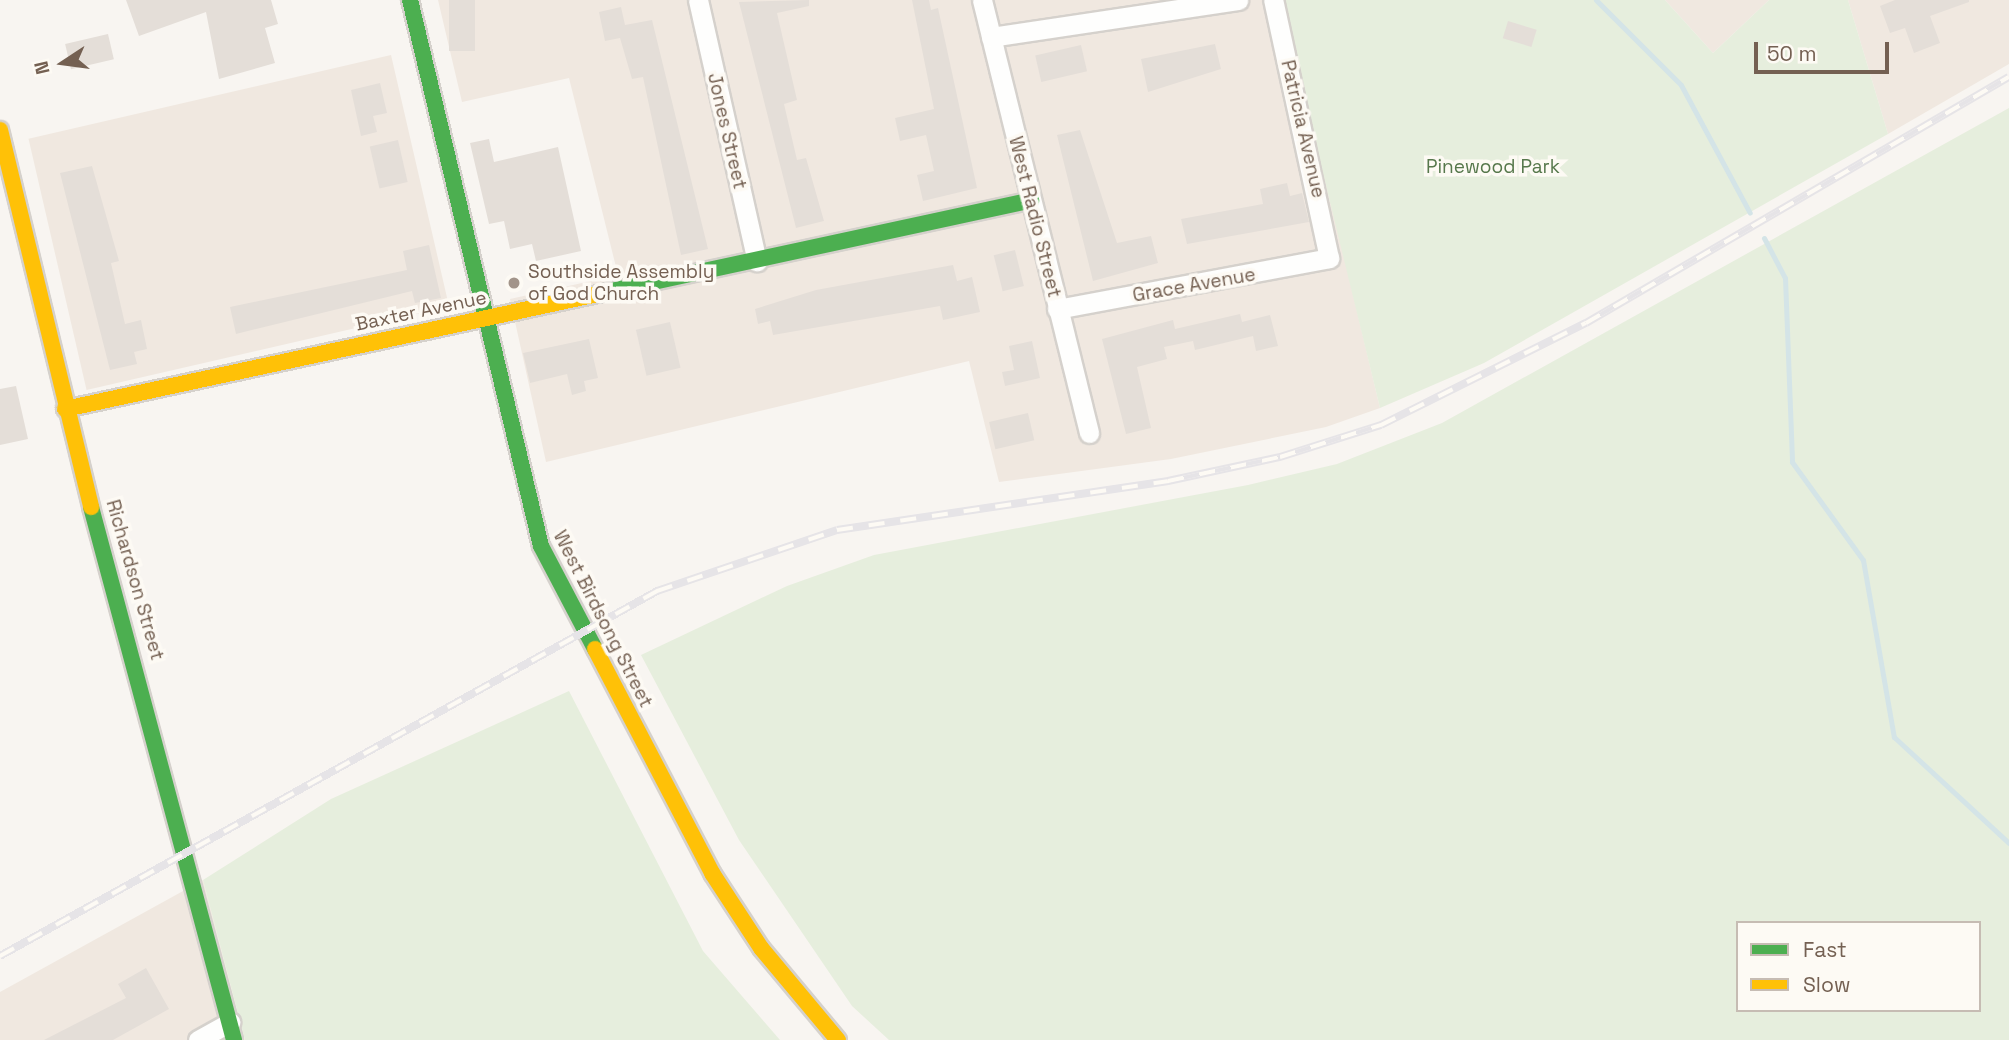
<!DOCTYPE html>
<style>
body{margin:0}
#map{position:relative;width:2009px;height:1040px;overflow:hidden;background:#f8f5f1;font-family:"Space Grotesk",sans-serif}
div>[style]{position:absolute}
.residential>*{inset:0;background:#f0e8e0;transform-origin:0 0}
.green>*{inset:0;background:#e6eedd}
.stream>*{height:5px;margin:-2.5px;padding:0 2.5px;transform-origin:2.5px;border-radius:2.5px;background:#d4e4e7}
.building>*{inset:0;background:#e4ded8;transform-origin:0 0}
.roads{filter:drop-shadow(2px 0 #d5d1cc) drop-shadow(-2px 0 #d5d1cc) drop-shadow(0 2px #d5d1cc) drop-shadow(0 -2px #d5d1cc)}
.street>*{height:19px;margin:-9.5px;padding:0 9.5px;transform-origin:9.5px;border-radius:9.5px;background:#fefefd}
.fast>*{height:16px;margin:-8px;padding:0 8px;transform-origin:8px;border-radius:8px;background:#4caf50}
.slow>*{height:16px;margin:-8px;padding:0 8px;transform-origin:8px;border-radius:8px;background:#ffc107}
.rail>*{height:8px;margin-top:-4px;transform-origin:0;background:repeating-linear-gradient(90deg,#fdfaf4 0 16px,#e6e4e7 0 32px);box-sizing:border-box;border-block:2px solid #e6e4e7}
.dots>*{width:19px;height:19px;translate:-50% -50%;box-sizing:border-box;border:4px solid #fdfaf4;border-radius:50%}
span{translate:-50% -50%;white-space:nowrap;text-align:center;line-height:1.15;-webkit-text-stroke:7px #fdfaf4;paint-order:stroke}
.street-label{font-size:19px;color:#746052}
.park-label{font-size:19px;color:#57784c}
.poi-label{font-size:19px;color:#746052}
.left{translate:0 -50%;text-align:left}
.legend{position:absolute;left:1736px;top:921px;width:245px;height:91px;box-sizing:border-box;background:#fdfaf4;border:2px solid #c6bcb3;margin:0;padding:9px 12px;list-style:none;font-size:21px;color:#746052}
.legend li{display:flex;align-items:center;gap:14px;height:35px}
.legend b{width:35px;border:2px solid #c6bcb3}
.north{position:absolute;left:28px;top:28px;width:70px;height:70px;-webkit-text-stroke:5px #fdfaf4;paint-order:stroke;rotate:257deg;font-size:19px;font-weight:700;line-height:28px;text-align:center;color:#746052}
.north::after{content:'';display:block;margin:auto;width:24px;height:32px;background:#746052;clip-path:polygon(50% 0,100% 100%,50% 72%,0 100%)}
.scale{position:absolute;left:1754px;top:42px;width:135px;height:32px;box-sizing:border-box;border:4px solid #746052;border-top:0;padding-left:9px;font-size:21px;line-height:24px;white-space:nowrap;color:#746052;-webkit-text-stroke:5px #fdfaf4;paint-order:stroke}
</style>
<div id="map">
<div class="residential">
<div style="clip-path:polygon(438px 0,1283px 0,1380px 408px,1326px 427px,1171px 459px,999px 482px,969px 361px,546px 462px,510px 299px,618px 275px,569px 78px,462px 102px)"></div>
<div style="clip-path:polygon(1665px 0,1769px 0,1713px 53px)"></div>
<div style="clip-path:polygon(1848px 0,2009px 0,2009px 64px,1888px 134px)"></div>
<div style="left:391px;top:55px;width:258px;height:372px;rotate:77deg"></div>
<div style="clip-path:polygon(203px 880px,245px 1040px,0 1040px,0 992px)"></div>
</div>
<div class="green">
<div style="clip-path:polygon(1281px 0,1665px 0,1713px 53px,1769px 0,1848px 0,1888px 134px,1484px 363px,1380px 408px)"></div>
<div style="clip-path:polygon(evenodd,2009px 108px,2009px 1040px,889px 1040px,852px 1006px,739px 840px,641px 655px,787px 586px,874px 555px,1248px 485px,1337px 464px,1442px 423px,2009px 108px,1738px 923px,1979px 923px,1979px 1010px,1738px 1010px,1738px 923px)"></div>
<div style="clip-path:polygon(569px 691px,703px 951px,780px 1040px,245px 1040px,203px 880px,331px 799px)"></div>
</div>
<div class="stream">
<div style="left:1596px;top:0;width:120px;rotate:45deg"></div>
<div style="left:1681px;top:85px;width:145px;rotate:61.7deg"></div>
<div style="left:1764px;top:238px;width:45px;rotate:62.3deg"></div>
<div style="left:1785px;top:278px;width:184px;rotate:87.8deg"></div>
<div style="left:1792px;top:462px;width:121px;rotate:54.1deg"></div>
<div style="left:1863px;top:560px;width:180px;rotate:80.1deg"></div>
<div style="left:1894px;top:737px;width:156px;rotate:42.7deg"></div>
</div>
<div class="building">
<div style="clip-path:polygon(126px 0,271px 0,278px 24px,265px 28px,275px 63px,219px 79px,206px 12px,139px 36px)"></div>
<div style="left:449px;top:0;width:26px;height:51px"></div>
<div style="clip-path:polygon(809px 0,809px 6px,777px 13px,797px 100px,784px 104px,797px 160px,806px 158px,824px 221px,796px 228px,739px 2px)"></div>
<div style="clip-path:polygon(912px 0,929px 0,931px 10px,938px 8px,977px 188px,923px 201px,917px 175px,934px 171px,926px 135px,900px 141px,895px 118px,934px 109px)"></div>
<div style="clip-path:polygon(1895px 0,1969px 0,1969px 2px,1930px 16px,1940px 43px,1914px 53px,1905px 28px,1890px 33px,1880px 6px)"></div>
<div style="clip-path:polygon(621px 7px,625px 25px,652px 20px,708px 249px,681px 255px,643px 77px,632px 79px,620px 38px,605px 41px,599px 12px)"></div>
<div style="left:1508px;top:21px;width:30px;height:18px;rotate:17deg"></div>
<div style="left:108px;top:34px;width:26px;height:44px;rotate:77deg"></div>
<div style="clip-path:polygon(1215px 44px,1221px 69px,1148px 92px,1141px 59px)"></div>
<div style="left:1081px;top:45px;width:27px;height:47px;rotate:77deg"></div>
<div style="clip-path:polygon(380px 83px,387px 113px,373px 116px,377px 132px,361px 136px,351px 90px)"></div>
<div style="clip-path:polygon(1080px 130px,1117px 243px,1151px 236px,1158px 263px,1093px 281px,1057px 135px)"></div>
<div style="clip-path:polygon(489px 139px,494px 162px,558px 147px,581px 251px,536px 261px,532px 244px,510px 249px,504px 221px,489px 224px,470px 143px)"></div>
<div style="left:398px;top:140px;width:43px;height:29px;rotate:77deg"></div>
<div style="clip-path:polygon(92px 166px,119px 261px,111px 263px,125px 324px,141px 320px,147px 349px,134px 352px,137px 364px,110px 370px,60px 173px)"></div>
<div style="clip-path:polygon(1287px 183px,1290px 196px,1302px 193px,1309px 222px,1187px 244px,1181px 219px,1263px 204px,1260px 189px)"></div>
<div style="clip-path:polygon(429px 245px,441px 298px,415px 303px,412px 291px,236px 334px,230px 307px,407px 270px,403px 251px)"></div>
<div style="left:1015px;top:250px;width:37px;height:22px;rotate:76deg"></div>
<div style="clip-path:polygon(953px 265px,957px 281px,972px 277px,980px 312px,943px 320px,940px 306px,773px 335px,770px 321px,758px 324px,755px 309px,816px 290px)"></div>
<div style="clip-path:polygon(1240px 314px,1242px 322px,1270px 315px,1278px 346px,1256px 351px,1253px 336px,1195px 350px,1193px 341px,1164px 347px,1167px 359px,1137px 367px,1151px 428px,1126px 434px,1102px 339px,1173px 320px,1175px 329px)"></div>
<div style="left:670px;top:322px;width:47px;height:35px;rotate:77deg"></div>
<div style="clip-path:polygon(589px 339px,598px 378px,584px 381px,586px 391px,572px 395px,567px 374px,530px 383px,523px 353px)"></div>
<div style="clip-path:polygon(1032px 341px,1040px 378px,1005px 386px,1002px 372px,1014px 370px,1009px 346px)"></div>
<div style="clip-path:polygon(16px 386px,28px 439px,0 445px,0 389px)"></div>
<div style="left:1028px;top:413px;width:28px;height:40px;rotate:77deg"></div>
<div style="clip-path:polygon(146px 968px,169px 1009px,113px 1040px,44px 1040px,126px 998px,118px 984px)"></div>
</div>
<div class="roads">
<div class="street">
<div style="left:698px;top:0;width:268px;rotate:77.3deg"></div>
<div style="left:982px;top:0;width:446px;rotate:76.1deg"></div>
<div style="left:991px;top:37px;width:250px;rotate:-8.5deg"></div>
<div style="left:1057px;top:309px;width:277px;rotate:-10.6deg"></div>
<div style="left:1329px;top:258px;width:264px;rotate:-102.2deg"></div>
<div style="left:198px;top:1040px;width:37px;rotate:-29deg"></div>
</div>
<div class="fast">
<div style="left:410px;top:0;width:561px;rotate:76.51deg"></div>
<div style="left:541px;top:546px;width:116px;rotate:62.3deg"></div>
<div style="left:607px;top:292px;width:434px;rotate:-12.2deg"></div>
<div style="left:91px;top:507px;width:552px;rotate:74.98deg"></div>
</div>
<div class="slow">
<div style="left:0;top:130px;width:388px;rotate:76.4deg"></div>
<div style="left:65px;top:409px;width:554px;rotate:-12.18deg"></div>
<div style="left:595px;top:649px;width:253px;rotate:62.4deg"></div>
<div style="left:712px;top:873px;width:90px;rotate:56.8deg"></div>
<div style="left:761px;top:948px;width:120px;rotate:50.1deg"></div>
</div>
</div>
<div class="rail">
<div style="left:0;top:956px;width:752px;rotate:-29.05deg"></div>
<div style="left:657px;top:591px;width:190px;rotate:-18.7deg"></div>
<div style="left:837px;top:530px;width:335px;rotate:-8.4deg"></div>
<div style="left:1168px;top:481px;width:115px;rotate:-12.1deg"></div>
<div style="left:1280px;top:457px;width:106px;rotate:-17.6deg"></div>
<div style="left:1381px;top:425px;width:229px;rotate:-26.5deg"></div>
<div style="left:1586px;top:323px;width:489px;rotate:-30.2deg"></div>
</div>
<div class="dots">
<div style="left:514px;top:283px;background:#a2948a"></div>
</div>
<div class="street-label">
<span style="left:1303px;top:129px;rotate:77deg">Patricia Avenue</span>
<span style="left:727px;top:131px;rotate:77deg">Jones Street</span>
<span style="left:1035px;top:217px;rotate:76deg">West Radio Street</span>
<span style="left:1194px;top:285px;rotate:-10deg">Grace Avenue</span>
<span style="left:421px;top:311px;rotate:-12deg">Baxter Avenue</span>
<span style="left:135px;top:580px;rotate:74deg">Richardson Street</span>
<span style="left:603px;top:619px;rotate:63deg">West Birdsong Street</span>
</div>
<div class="park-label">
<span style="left:1493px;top:167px">Pinewood Park</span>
</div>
<div class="poi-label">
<span class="left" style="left:528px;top:283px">Southside Assembly<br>of God Church</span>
</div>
<ul class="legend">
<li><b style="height:9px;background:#4caf50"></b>Fast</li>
<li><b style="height:9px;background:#ffc107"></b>Slow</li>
</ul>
<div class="north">N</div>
<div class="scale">50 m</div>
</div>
